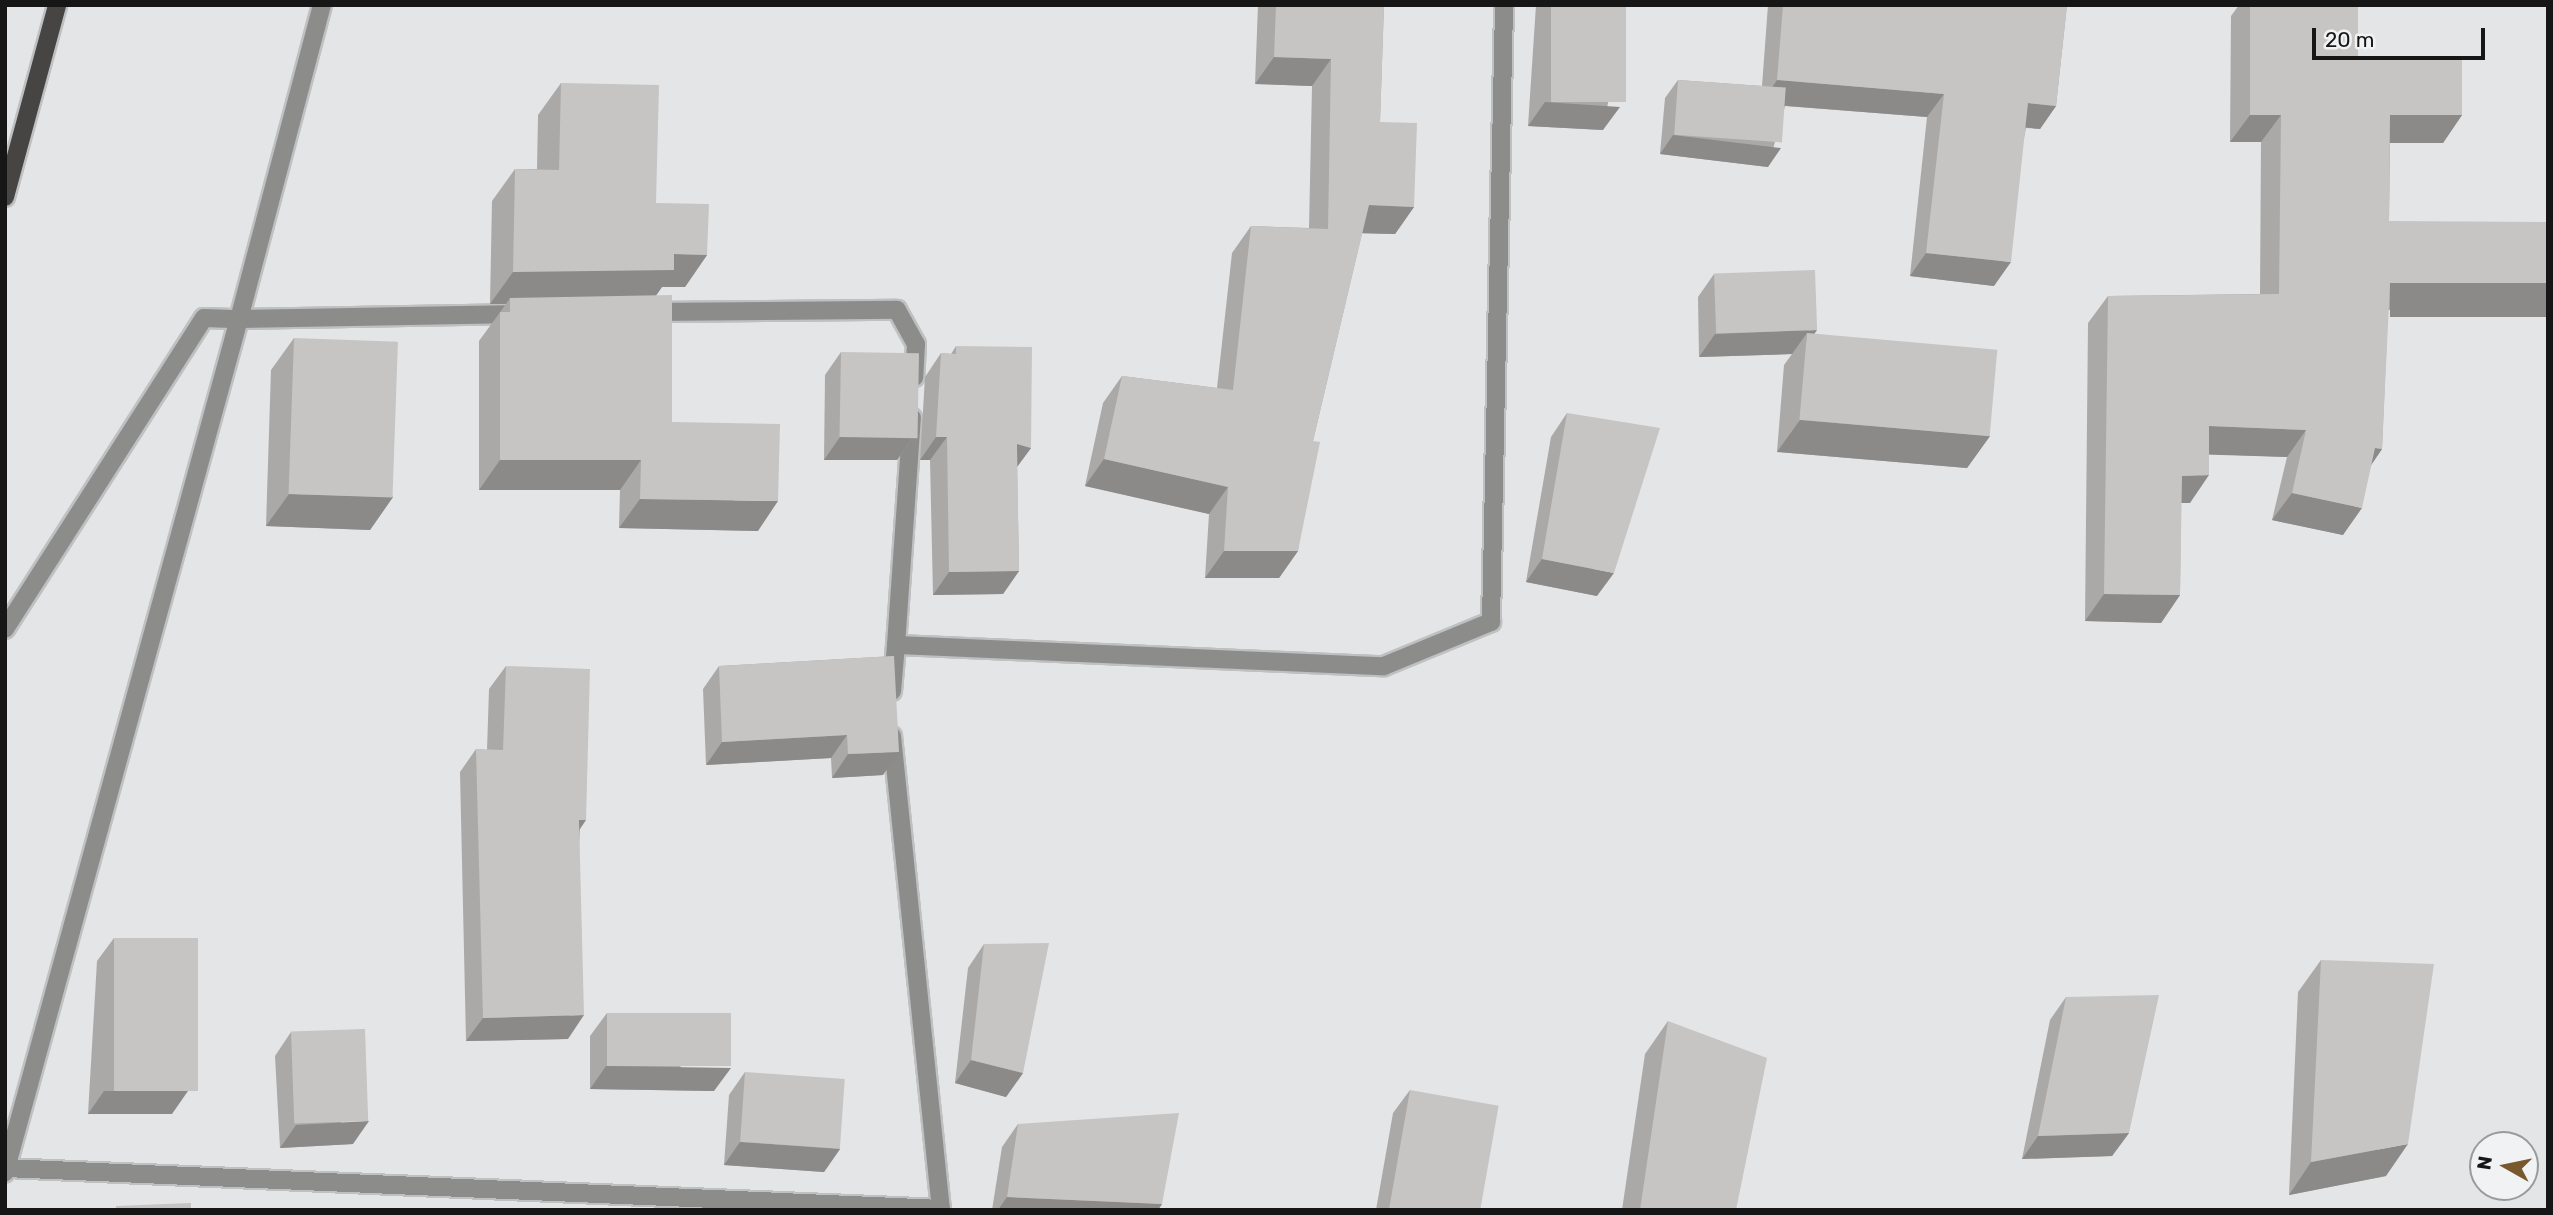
<!DOCTYPE html>
<style>
body{margin:0}
#map{position:relative;width:2553px;height:1215px;overflow:hidden;background:#e4e5e7;font-family:Rubik,sans-serif}
div>[style]{position:absolute}
.roads{filter:drop-shadow(2px 0 #bfc0c2) drop-shadow(-2px 0 #bfc0c2) drop-shadow(0 2px #bfc0c2) drop-shadow(0 -2px #bfc0c2)}
.minor>*{height:18px;margin:-9px;padding:0 9px;transform-origin:9px;border-radius:9px;background:#8c8c8b}
.major>*{height:18px;margin:-9px;padding:0 9px;transform-origin:9px;border-radius:9px;background:#464543}
.wall>*{inset:0;background:#aaa9a8}
.shaded-wall>*{inset:0;background:#8b8a88;transform-origin:0 0}
.building>*{inset:0;background:#c6c5c3;transform-origin:0 0}
span{translate:-50% -50%;white-space:nowrap;text-align:center;line-height:1.15;-webkit-text-stroke:5px #f1f2f4;paint-order:stroke}
.frame{position:absolute;inset:0;border:7px solid #161617;pointer-events:none}
.north{position:absolute;left:2469px;top:1131px;width:70px;height:70px;box-sizing:border-box;background:#f1f2f4;border:2px solid #999a9c;border-radius:50%;rotate:279deg;font-size:19px;font-weight:700;line-height:28px;text-align:center;color:#161617}
.north::after{content:'';display:block;margin:auto;width:24px;height:32px;background:#78592e;clip-path:polygon(50% 0,100% 100%,50% 72%,0 100%)}
.scale{position:absolute;left:2312px;top:28px;width:173px;height:32px;box-sizing:border-box;border:4px solid #161617;border-top:0;padding-left:9px;font-size:21px;line-height:24px;white-space:nowrap;color:#161617;-webkit-text-stroke:5px #f1f2f4;paint-order:stroke}
</style>
<div id="map">
<div class="roads">
<div class="minor">
<div style="left:322px;top:5px;width:325px;rotate:104.8deg"></div>
<div style="left:239px;top:319px;width:281px;rotate:-1deg"></div>
<div style="left:650px;top:312px;width:247px;rotate:-0.5deg"></div>
<div style="left:897px;top:310px;width:39px;rotate:61deg"></div>
<div style="left:916px;top:344px;width:33px;rotate:93deg"></div>
<div style="left:5px;top:629px;width:369px;rotate:-57.4deg"></div>
<div style="left:204px;top:318px;width:35px;rotate:2deg"></div>
<div style="left:239px;top:319px;width:885px;rotate:105.34deg"></div>
<div style="left:896px;top:645px;width:228px;rotate:-86deg"></div>
<div style="left:892px;top:691px;width:46px;rotate:-85deg"></div>
<div style="left:896px;top:645px;width:488px;rotate:2.5deg"></div>
<div style="left:1384px;top:666px;width:116px;rotate:-22.4deg"></div>
<div style="left:1491px;top:622px;width:617px;rotate:-88.79deg"></div>
<div style="left:892px;top:736px;width:477px;rotate:84.1deg"></div>
<div style="left:6px;top:1168px;width:936px;rotate:2.51deg"></div>
</div>
<div class="major">
<div style="left:5px;top:197px;width:199px;rotate:-74.8deg"></div>
</div>
</div>
<div class="wall">
<div style="clip-path:polygon(1258px 5px,1384px 5px,1380px 122px,1414px 207px,1395px 234px,1362px 233px,1313px 441px,1298px 551px,1279px 578px,1205px 578px,1209px 514px,1085px 486px,1103px 403px,1122px 376px,1217px 388px,1232px 253px,1251px 226px,1309px 228px,1312px 86px,1255px 84px)"></div>
<div style="clip-path:polygon(1536px 5px,1626px 5px,1603px 130px,1528px 126px)"></div>
<div style="clip-path:polygon(1768px 5px,2067px 5px,2056px 106px,2040px 129px,2026px 128px,1994px 286px,1910px 276px,1927px 117px,1785px 106px,1768px 167px,1660px 154px,1665px 98px,1678px 80px,1762px 86px)"></div>
<div style="clip-path:polygon(2239px 5px,2358px 5px,2358px 57px,2462px 115px,2443px 143px,2390px 143px,2389px 221px,2548px 310px,2388px 310px,2382px 449px,2371px 465px,2343px 535px,2272px 520px,2287px 457px,2209px 454px,2190px 503px,2181px 503px,2180px 595px,2161px 623px,2085px 621px,2088px 323px,2108px 296px,2260px 294px,2261px 142px,2230px 142px,2231px 16px)"></div>
<div style="clip-path:polygon(561px 83px,656px 203px,707px 255px,685px 287px,662px 287px,656px 296px,672px 422px,758px 531px,619px 528px,620px 490px,479px 490px,479px 341px,506px 304px,490px 304px,492px 201px,515px 169px,537px 169px,538px 115px)"></div>
<div style="clip-path:polygon(1714px 274px,1814px 334px,1990px 436px,1967px 468px,1777px 452px,1784px 365px,1792px 354px,1699px 357px,1698px 297px)"></div>
<div style="clip-path:polygon(294px 338px,393px 497px,370px 530px,266px 526px,271px 370px)"></div>
<div style="clip-path:polygon(956px 346px,1031px 448px,1017px 467px,1019px 571px,1003px 594px,933px 595px,930px 460px,920px 460px,925px 377px,941px 353px,951px 354px)"></div>
<div style="clip-path:polygon(841px 352px,913px 437px,897px 460px,824px 460px,825px 375px)"></div>
<div style="clip-path:polygon(1567px 413px,1597px 596px,1526px 582px,1551px 437px)"></div>
<div style="clip-path:polygon(894px 656px,883px 775px,832px 778px,831px 758px,706px 765px,703px 689px,719px 666px)"></div>
<div style="clip-path:polygon(506px 666px,580px 829px,568px 1039px,466px 1041px,460px 772px,476px 749px,487px 750px,489px 689px)"></div>
<div style="clip-path:polygon(114px 938px,172px 1114px,88px 1114px,97px 961px)"></div>
<div style="clip-path:polygon(984px 944px,1023px 1073px,1006px 1097px,955px 1083px,968px 968px)"></div>
<div style="clip-path:polygon(2321px 960px,2386px 1176px,2289px 1195px,2298px 992px)"></div>
<div style="clip-path:polygon(2066px 997px,2129px 1133px,2112px 1156px,2022px 1159px,2050px 1020px)"></div>
<div style="clip-path:polygon(607px 1013px,714px 1091px,590px 1089px,590px 1036px)"></div>
<div style="clip-path:polygon(1668px 1021px,1736px 1210px,1622px 1210px,1645px 1054px)"></div>
<div style="clip-path:polygon(291px 1032px,353px 1144px,280px 1148px,275px 1056px)"></div>
<div style="clip-path:polygon(745px 1072px,840px 1149px,824px 1172px,724px 1165px,729px 1095px)"></div>
<div style="clip-path:polygon(1410px 1090px,1480px 1210px,1376px 1210px,1393px 1113px)"></div>
<div style="clip-path:polygon(1018px 1124px,1162px 1204px,1158px 1210px,992px 1210px,1002px 1147px)"></div>
</div>
<div class="shaded-wall">
<div style="clip-path:polygon(1274px 57px,1331px 59px,1312px 86px,1255px 84px)"></div>
<div style="clip-path:polygon(1777px 80px,1944px 94px,1927px 117px,1761px 104px)"></div>
<div style="clip-path:polygon(1545px 102px,1620px 107px,1603px 130px,1528px 126px)"></div>
<div style="clip-path:polygon(2028px 103px,2056px 106px,2040px 129px,2012px 126px)"></div>
<div style="clip-path:polygon(2250px 115px,2281px 115px,2261px 142px,2230px 142px)"></div>
<div style="clip-path:polygon(2390px 115px,2462px 115px,2443px 143px,2371px 143px)"></div>
<div style="clip-path:polygon(1673px 135px,1781px 148px,1768px 167px,1660px 154px)"></div>
<div style="clip-path:polygon(1369px 205px,1414px 207px,1395px 234px,1350px 233px)"></div>
<div style="clip-path:polygon(1926px 253px,2011px 262px,1994px 286px,1910px 276px)"></div>
<div style="clip-path:polygon(674px 254px,707px 255px,685px 287px,662px 287px,651px 302px,510px 298px,506px 304px,490px 304px,513px 272px)"></div>
<div style="left:2390px;top:283px;width:158px;height:34px"></div>
<div style="clip-path:polygon(1817px 330px,1806px 346px,1807px 333px,1792px 354px,1699px 357px,1715px 334px)"></div>
<div style="clip-path:polygon(1800px 420px,1990px 436px,1967px 468px,1777px 452px)"></div>
<div style="clip-path:polygon(2209px 426px,2306px 430px,2287px 457px,2189px 454px)"></div>
<div style="clip-path:polygon(840px 437px,913px 437px,897px 460px,824px 460px)"></div>
<div style="clip-path:polygon(936px 437px,947px 437px,930px 460px,920px 460px)"></div>
<div style="clip-path:polygon(1017px 444px,1031px 448px,1014px 471px)"></div>
<div style="clip-path:polygon(2375px 448px,2382px 449px,2363px 477px)"></div>
<div style="clip-path:polygon(1104px 459px,1228px 487px,1209px 514px,1085px 486px)"></div>
<div style="clip-path:polygon(500px 460px,641px 460px,620px 490px,479px 490px)"></div>
<div style="clip-path:polygon(2209px 475px,2190px 503px,2162px 503px,2182px 476px)"></div>
<div style="clip-path:polygon(2292px 493px,2362px 508px,2343px 535px,2272px 520px)"></div>
<div style="clip-path:polygon(289px 494px,393px 497px,370px 530px,266px 526px)"></div>
<div style="clip-path:polygon(640px 499px,778px 501px,758px 531px,619px 528px)"></div>
<div style="clip-path:polygon(1224px 551px,1298px 551px,1279px 578px,1205px 578px)"></div>
<div style="clip-path:polygon(1542px 559px,1614px 573px,1597px 596px,1526px 582px)"></div>
<div style="clip-path:polygon(1019px 571px,1003px 594px,933px 595px,949px 572px)"></div>
<div style="clip-path:polygon(2104px 594px,2180px 595px,2161px 623px,2085px 621px)"></div>
<div style="clip-path:polygon(847px 735px,831px 758px,706px 765px,722px 742px)"></div>
<div style="clip-path:polygon(899px 752px,883px 775px,832px 778px,848px 754px)"></div>
<div style="clip-path:polygon(579px 820px,586px 820px,570px 844px)"></div>
<div style="clip-path:polygon(584px 1015px,568px 1039px,466px 1041px,483px 1018px)"></div>
<div style="clip-path:polygon(971px 1060px,1023px 1073px,1006px 1097px,955px 1083px)"></div>
<div style="clip-path:polygon(606px 1066px,731px 1068px,714px 1091px,590px 1089px)"></div>
<div style="clip-path:polygon(104px 1091px,188px 1091px,172px 1114px,88px 1114px)"></div>
<div style="clip-path:polygon(369px 1121px,353px 1144px,280px 1148px,296px 1125px)"></div>
<div style="clip-path:polygon(2129px 1133px,2112px 1156px,2022px 1159px,2038px 1136px)"></div>
<div style="clip-path:polygon(740px 1142px,840px 1149px,824px 1172px,724px 1165px)"></div>
<div style="clip-path:polygon(2408px 1144px,2386px 1176px,2289px 1195px,2311px 1162px)"></div>
<div style="clip-path:polygon(1007px 1197px,1162px 1204px,1158px 1210px,998px 1210px)"></div>
</div>
<div class="building">
<div style="clip-path:polygon(1276px 5px,1384px 5px,1380px 122px,1417px 123px,1414px 207px,1369px 205px,1313px 441px,1320px 442px,1298px 551px,1224px 551px,1228px 487px,1104px 459px,1122px 376px,1233px 390px,1251px 226px,1328px 229px,1331px 59px,1274px 57px)"></div>
<div style="left:1551px;top:5px;width:75px;height:97px"></div>
<div style="clip-path:polygon(1783px 5px,2067px 5px,2056px 106px,2028px 103px,2011px 262px,1926px 253px,1944px 94px,1777px 80px)"></div>
<div style="clip-path:polygon(2250px 5px,2358px 5px,2358px 57px,2462px 57px,2462px 115px,2390px 115px,2389px 221px,2548px 222px,2548px 283px,2390px 283px,2382px 449px,2375px 448px,2362px 508px,2292px 493px,2306px 430px,2209px 426px,2209px 475px,2182px 476px,2180px 595px,2104px 594px,2108px 296px,2279px 294px,2281px 115px,2250px 115px)"></div>
<div style="left:1678px;top:80px;width:108px;height:55px;rotate:4deg"></div>
<div style="clip-path:polygon(561px 83px,659px 85px,656px 203px,709px 204px,707px 255px,674px 254px,674px 270px,513px 272px,515px 169px,559px 170px)"></div>
<div style="left:1815px;top:270px;width:60px;height:101px;rotate:88deg"></div>
<div style="clip-path:polygon(672px 295px,672px 422px,780px 424px,778px 501px,640px 499px,641px 460px,500px 460px,500px 312px,510px 312px,510px 298px)"></div>
<div style="left:1807px;top:333px;width:191px;height:87px;rotate:5deg"></div>
<div style="left:294px;top:338px;width:104px;height:156px;rotate:2deg"></div>
<div style="clip-path:polygon(956px 346px,1032px 347px,1031px 448px,1017px 444px,1019px 571px,949px 572px,947px 437px,936px 437px,941px 353px,956px 354px)"></div>
<div style="left:841px;top:352px;width:78px;height:85px;rotate:1deg"></div>
<div style="clip-path:polygon(1567px 413px,1660px 428px,1614px 573px,1542px 559px)"></div>
<div style="clip-path:polygon(894px 656px,899px 752px,848px 754px,847px 735px,722px 742px,719px 666px)"></div>
<div style="clip-path:polygon(506px 666px,590px 669px,586px 820px,579px 820px,584px 1015px,483px 1018px,476px 749px,503px 750px)"></div>
<div style="left:114px;top:938px;width:84px;height:153px"></div>
<div style="clip-path:polygon(1049px 943px,1023px 1073px,971px 1060px,984px 944px)"></div>
<div style="clip-path:polygon(2321px 960px,2434px 964px,2408px 1144px,2311px 1162px)"></div>
<div style="clip-path:polygon(2159px 995px,2129px 1133px,2038px 1136px,2066px 997px)"></div>
<div style="left:607px;top:1013px;width:124px;height:53px"></div>
<div style="clip-path:polygon(1668px 1021px,1767px 1058px,1736px 1210px,1640px 1210px)"></div>
<div style="left:365px;top:1029px;width:92px;height:74px;rotate:88deg"></div>
<div style="left:745px;top:1072px;width:100px;height:70px;rotate:4deg"></div>
<div style="left:1410px;top:1090px;width:90px;height:122px;rotate:10deg"></div>
<div style="clip-path:polygon(1179px 1113px,1162px 1204px,1007px 1197px,1018px 1124px)"></div>
<div style="clip-path:polygon(191px 1203px,191px 1210px,116px 1210px,116px 1206px)"></div>
</div>
<div class="frame"></div>
<div class="north">N</div>
<div class="scale">20 m</div>
</div>
